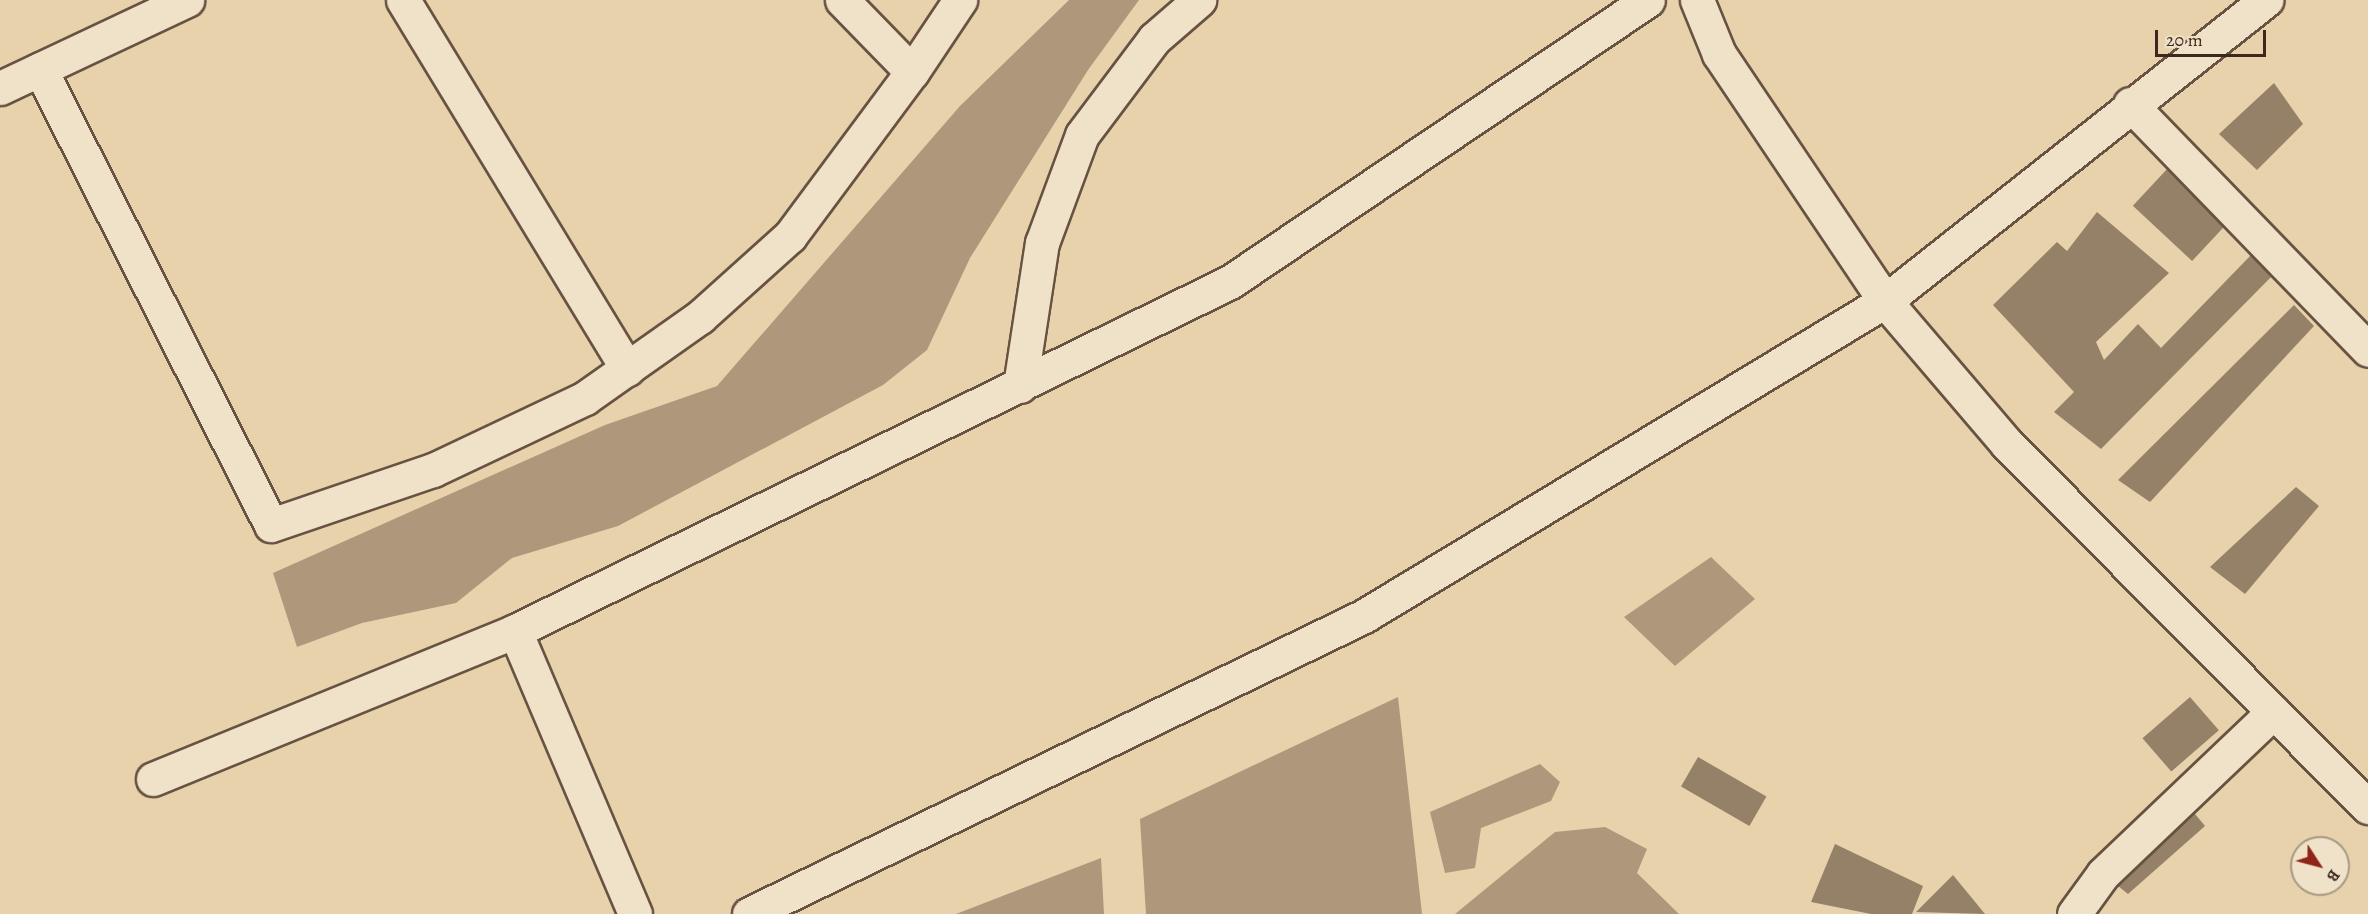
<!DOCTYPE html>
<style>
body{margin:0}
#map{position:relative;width:2368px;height:914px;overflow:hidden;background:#e7d2ac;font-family:Alegreya,serif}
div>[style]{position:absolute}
.water>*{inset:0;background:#ad987c}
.building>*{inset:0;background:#958068;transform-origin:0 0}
.roads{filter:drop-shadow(2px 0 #685242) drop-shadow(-2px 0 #685242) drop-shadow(0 2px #685242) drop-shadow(0 -2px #685242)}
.street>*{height:33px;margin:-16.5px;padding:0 16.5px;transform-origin:16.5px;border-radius:16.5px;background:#efe2c9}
span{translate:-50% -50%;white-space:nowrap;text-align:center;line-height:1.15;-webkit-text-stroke:4.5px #efe2c9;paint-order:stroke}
.north{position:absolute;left:2290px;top:836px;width:60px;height:60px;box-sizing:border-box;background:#efe2c9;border:2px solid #a89885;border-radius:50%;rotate:126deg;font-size:16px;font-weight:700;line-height:24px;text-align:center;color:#3d281f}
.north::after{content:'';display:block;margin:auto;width:21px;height:27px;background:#8f2418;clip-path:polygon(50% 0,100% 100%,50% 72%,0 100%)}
.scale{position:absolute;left:2155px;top:30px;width:111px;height:27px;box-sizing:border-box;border:3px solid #3d281f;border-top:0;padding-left:8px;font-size:18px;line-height:21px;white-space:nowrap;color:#3d281f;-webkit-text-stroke:4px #efe2c9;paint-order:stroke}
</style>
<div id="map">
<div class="water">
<div style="clip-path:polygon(1069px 0,1139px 0,1088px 70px,970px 258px,927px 350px,883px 385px,618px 526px,512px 558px,456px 603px,362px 623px,297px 647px,273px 573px,605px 425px,717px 386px,960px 106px)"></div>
<div style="clip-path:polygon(1711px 557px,1755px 599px,1675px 666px,1624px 617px)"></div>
<div style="clip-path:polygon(1398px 697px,1422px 914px,1146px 914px,1140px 819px)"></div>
<div style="clip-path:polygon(1540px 764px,1560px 782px,1551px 801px,1481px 828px,1475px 868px,1445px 873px,1430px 812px)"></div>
<div style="clip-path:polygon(1605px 827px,1647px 849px,1637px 873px,1679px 914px,1455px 914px,1555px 832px)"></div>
<div style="clip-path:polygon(1101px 858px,1104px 914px,956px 914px)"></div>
</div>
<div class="building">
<div style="clip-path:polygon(2274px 83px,2303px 124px,2257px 170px,2219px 134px)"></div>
<div style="left:2169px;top:167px;width:81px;height:53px;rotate:43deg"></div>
<div style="clip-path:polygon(2097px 212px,2169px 273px,2096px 342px,2104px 360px,2138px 324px,2161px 348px,2251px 255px,2274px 274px,2101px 449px,2054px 412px,2074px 392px,1993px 305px,2057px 242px,2067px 251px)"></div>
<div style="clip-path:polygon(2294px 305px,2314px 326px,2150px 502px,2118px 480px)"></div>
<div style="clip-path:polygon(2296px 487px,2319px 506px,2245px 594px,2210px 567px)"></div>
<div style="left:2190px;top:697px;width:44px;height:63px;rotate:49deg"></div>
<div style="left:1698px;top:757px;width:79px;height:34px;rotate:30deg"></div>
<div style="clip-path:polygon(2181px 797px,2205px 826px,2128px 894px,2103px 874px)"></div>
<div style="clip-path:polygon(1835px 844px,1923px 886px,1912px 914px,1871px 914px,1811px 902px)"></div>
<div style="clip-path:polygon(1953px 875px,1985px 914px,1916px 912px)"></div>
</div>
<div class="roads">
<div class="street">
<div style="left:403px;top:0;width:432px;rotate:58.7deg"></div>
<div style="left:842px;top:0;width:100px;rotate:45.8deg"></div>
<div style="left:1697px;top:0;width:58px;rotate:67.8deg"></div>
<div style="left:1719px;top:54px;width:298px;rotate:56.1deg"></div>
<div style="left:1885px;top:301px;width:188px;rotate:49.5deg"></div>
<div style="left:2007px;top:444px;width:512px;rotate:45.16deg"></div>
<div style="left:40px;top:69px;width:511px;rotate:63.13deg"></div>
<div style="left:271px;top:525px;width:171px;rotate:-18.8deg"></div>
<div style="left:433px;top:470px;width:168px;rotate:-25.3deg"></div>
<div style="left:585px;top:398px;width:141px;rotate:-35.2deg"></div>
<div style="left:700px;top:317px;width:121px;rotate:-42deg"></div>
<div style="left:790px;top:236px;width:204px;rotate:-53.4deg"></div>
<div style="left:912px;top:72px;width:87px;rotate:-56.3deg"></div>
<div style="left:0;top:88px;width:207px;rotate:-25.2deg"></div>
<div style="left:2130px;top:104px;width:342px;rotate:45.9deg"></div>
<div style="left:1020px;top:386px;width:145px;rotate:-81.3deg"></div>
<div style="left:1042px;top:243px;width:115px;rotate:-69.7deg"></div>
<div style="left:1082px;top:135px;width:120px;rotate:-53.1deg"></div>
<div style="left:1154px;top:39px;width:60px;rotate:-40.9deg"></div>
<div style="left:515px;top:631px;width:307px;rotate:67deg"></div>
<div style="left:153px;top:779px;width:391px;rotate:-22.2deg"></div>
<div style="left:515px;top:631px;width:796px;rotate:-26.02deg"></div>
<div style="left:1230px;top:282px;width:504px;rotate:-34.01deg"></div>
<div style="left:749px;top:914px;width:683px;rotate:-25.85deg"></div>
<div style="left:1364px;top:616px;width:609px;rotate:-31.16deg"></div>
<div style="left:1885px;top:301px;width:486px;rotate:-38.3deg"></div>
<div style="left:2074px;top:914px;width:49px;rotate:-54.1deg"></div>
<div style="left:2103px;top:874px;width:235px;rotate:-43.6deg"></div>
</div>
</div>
<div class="north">B</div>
<div class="scale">20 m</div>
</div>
